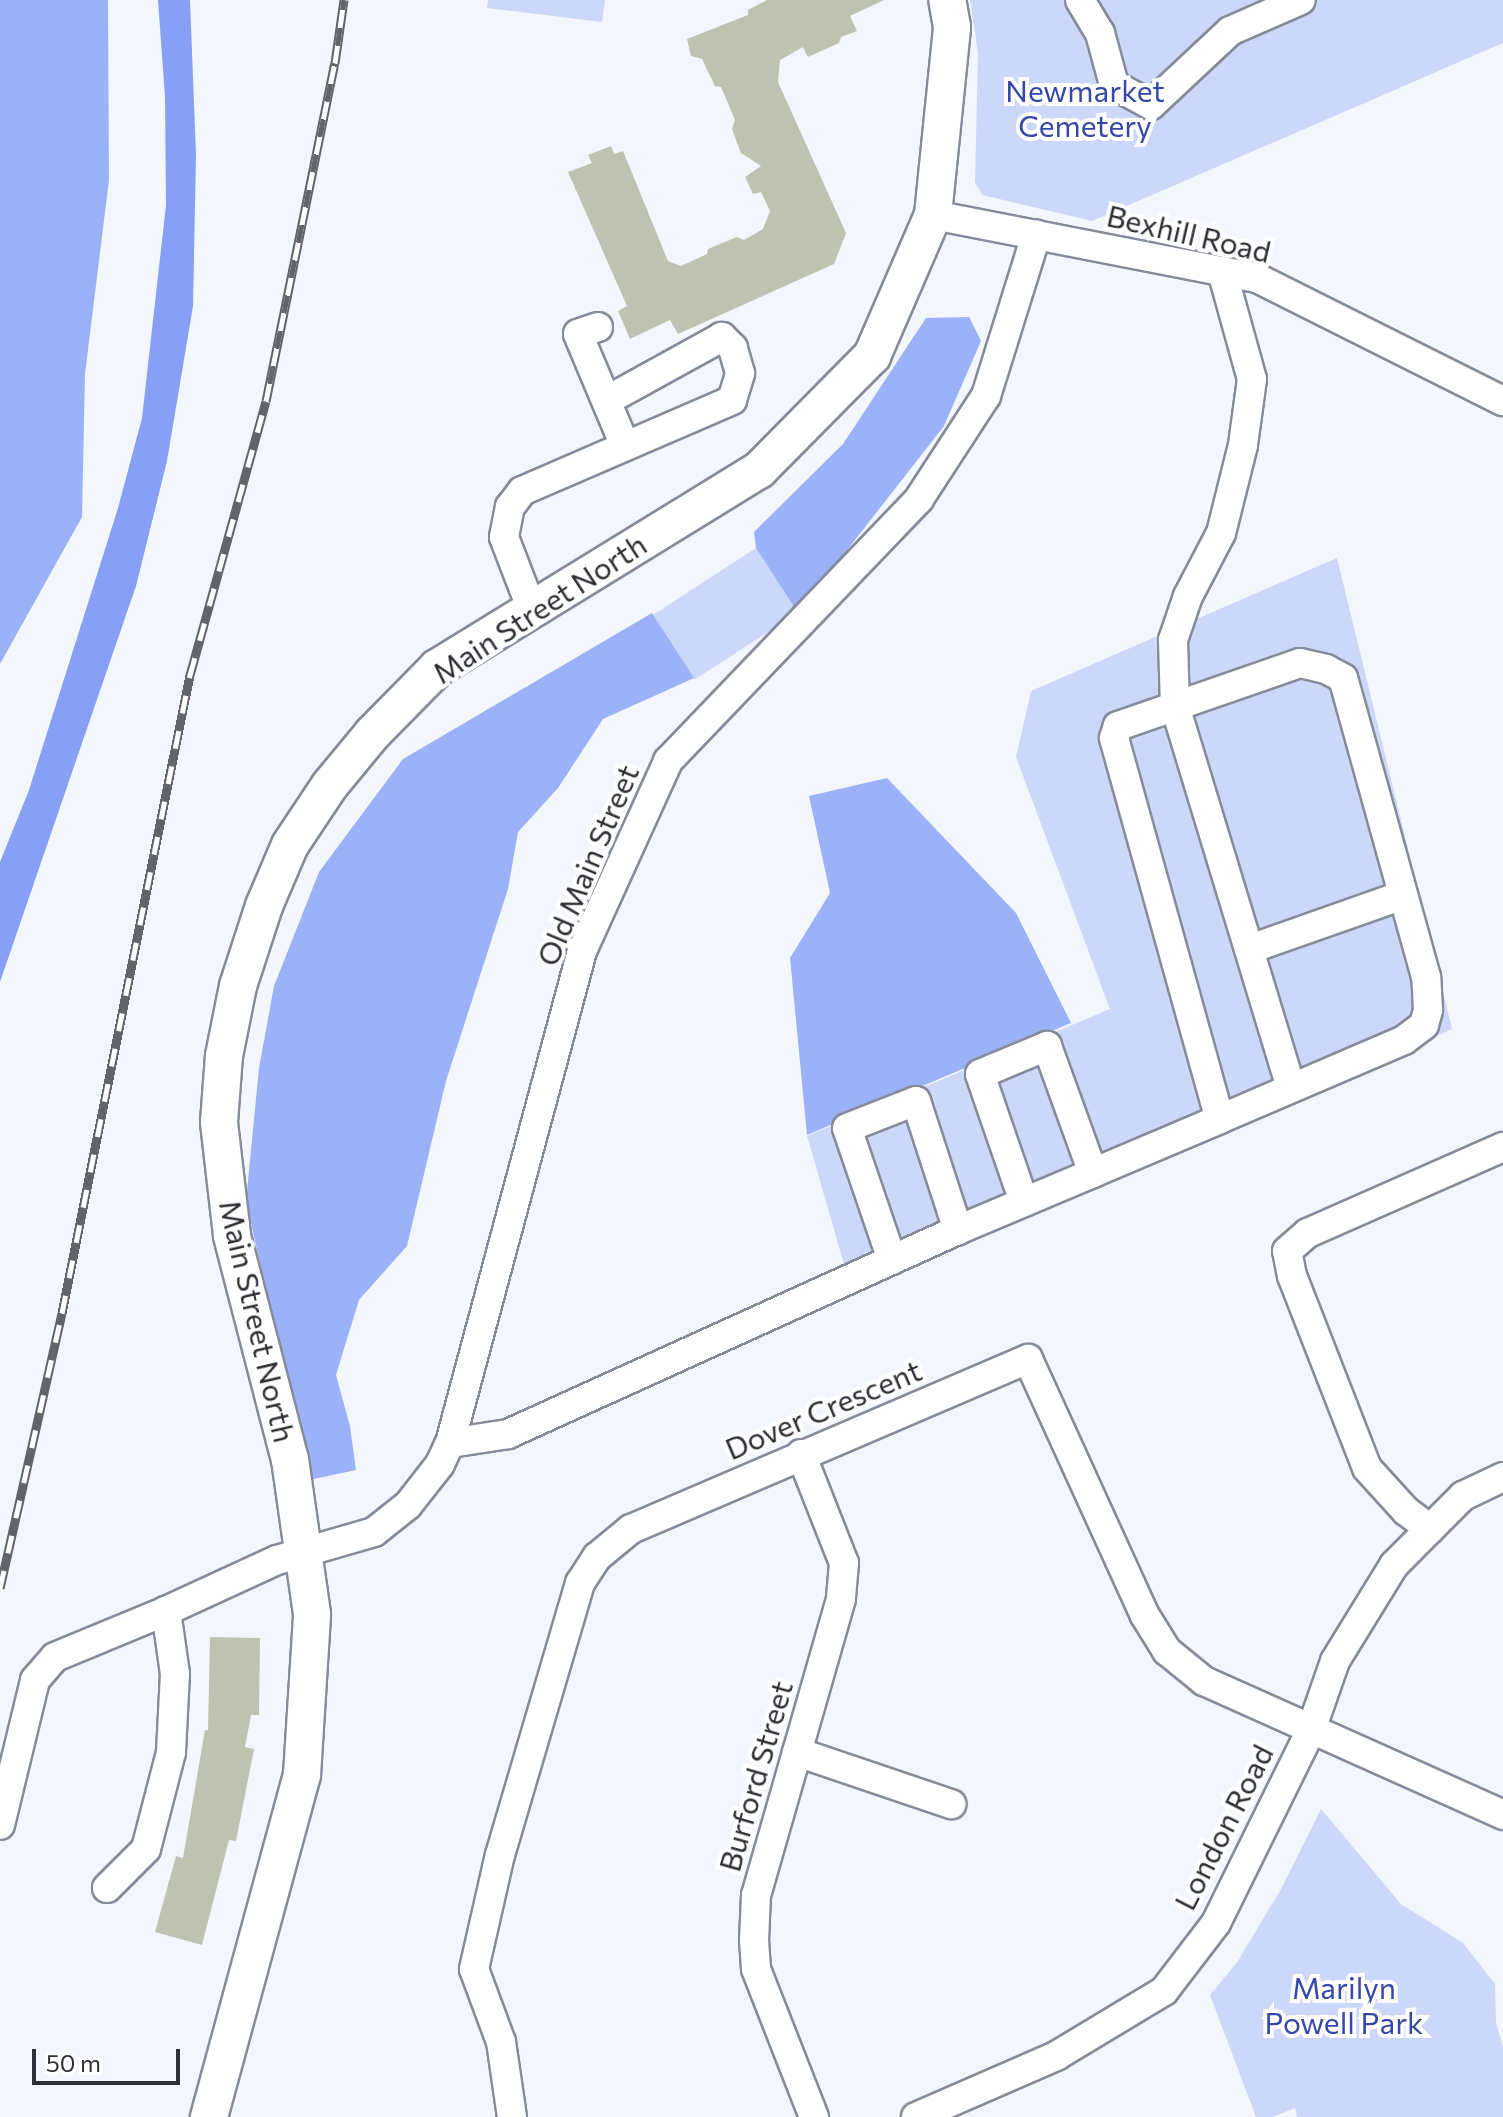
<!DOCTYPE html>
<style>
body{margin:0}
#map{position:relative;width:1503px;height:2117px;overflow:hidden;background:#f4f6fd;font-family:Commissioner,sans-serif}
div>[style]{position:absolute}
.green>*{inset:0;background:#ccd8fa;transform-origin:0 0}
.forest>*{inset:0;background:#9cb2f8}
.water>*{inset:0;background:#87a0f6}
.building>*{inset:0;background:#bfc1b1}
.roads{filter:drop-shadow(2px 0 #868b9a) drop-shadow(-2px 0 #868b9a) drop-shadow(0 2px #868b9a) drop-shadow(0 -2px #868b9a)}
.minor>*{height:28px;margin:-14px;padding:0 14px;transform-origin:14px;border-radius:14px;background:#fff}
.major>*{height:36px;margin:-18px;padding:0 18px;transform-origin:18px;border-radius:18px;background:#fff}
.rail>*{height:9px;margin-top:-4.5px;transform-origin:0;background:repeating-linear-gradient(90deg,#fff 0 18px,#62646a 0 36px);box-sizing:border-box;border-block:2px solid #62646a}
span{translate:-50% -50%;white-space:nowrap;text-align:center;line-height:1.15;-webkit-text-stroke:8px #fff;paint-order:stroke}
.park-label{font-size:30px;color:#3548aa}
.street-label{font-size:30px;color:#2d2f35}
.scale{position:absolute;left:32px;top:2049px;width:148px;height:36px;box-sizing:border-box;border:4px solid #2d2f35;border-top:0;padding-left:10px;font-size:24px;line-height:28px;white-space:nowrap;color:#2d2f35;-webkit-text-stroke:6px #fff;paint-order:stroke}
</style>
<div id="map">
<div class="green">
<div style="clip-path:polygon(488px 0,605px 0,602px 22px,487px 8px)"></div>
<div style="clip-path:polygon(970px 0,1503px 0,1503px 43px,1092px 221px,982px 195px,975px 182px,978px 53px)"></div>
<div style="left:756px;top:548px;width:77px;height:123px;rotate:57deg"></div>
<div style="clip-path:polygon(1337px 558px,1452px 1029px,1322px 1091px,850px 1285px,807px 1136px,1110px 1009px,1016px 757px,1031px 691px)"></div>
<div style="clip-path:polygon(1321px 1809px,1401px 1904px,1463px 1943px,1495px 1984px,1496px 2022px,1503px 2048px,1503px 2117px,1297px 2117px,1295px 2108px,1273px 2117px,1256px 2117px,1210px 1995px,1238px 1961px,1281px 1889px)"></div>
</div>
<div class="forest">
<div style="clip-path:polygon(0 0,108px 0,109px 180px,85px 374px,82px 517px,0 664px)"></div>
<div style="clip-path:polygon(969px 317px,981px 341px,944px 426px,798px 613px,756px 548px,754px 532px,843px 444px,926px 318px)"></div>
<div style="clip-path:polygon(652px 613px,694px 678px,603px 719px,558px 788px,518px 832px,508px 889px,446px 1081px,407px 1246px,359px 1300px,336px 1375px,350px 1426px,356px 1470px,309px 1480px,246px 1201px,259px 1068px,274px 986px,319px 872px,403px 759px)"></div>
<div style="clip-path:polygon(887px 778px,1016px 913px,1071px 1023px,807px 1135px,790px 958px,830px 893px,809px 796px)"></div>
</div>
<div class="water">
<div style="clip-path:polygon(158px 0,190px 0,196px 155px,193px 306px,167px 461px,136px 586px,0 982px,0 862px,29px 790px,118px 508px,142px 418px,166px 205px,165px 97px)"></div>
</div>
<div class="building">
<div style="clip-path:polygon(767px 0,884px 0,850px 16px,857px 31px,841px 37px,839px 43px,808px 57px,803px 47px,780px 60px,778px 82px,846px 233px,834px 264px,678px 334px,670px 320px,630px 339px,618px 311px,627px 306px,568px 172px,592px 163px,588px 155px,611px 146px,614px 154px,623px 151px,668px 261px,681px 266px,707px 254px,708px 249px,737px 237px,744px 240px,763px 229px,770px 211px,761px 192px,753px 194px,745px 177px,761px 166px,741px 153px,732px 129px,735px 120px,721px 87px,715px 86px,702px 59px,691px 56px,687px 39px,748px 15px,748px 10px)"></div>
<div style="clip-path:polygon(210px 1637px,260px 1638px,259px 1715px,251px 1715px,245px 1747px,254px 1749px,236px 1841px,229px 1840px,202px 1945px,155px 1932px,176px 1856px,183px 1858px,205px 1730px,208px 1730px)"></div>
</div>
<div class="roads">
<div class="minor">
<div style="left:1080px;top:0;width:39px;rotate:59deg"></div>
<div style="left:1100px;top:33px;width:54px;rotate:74.9deg"></div>
<div style="left:1114px;top:85px;width:42px;rotate:28.4deg"></div>
<div style="left:1151px;top:105px;width:108px;rotate:-43.1deg"></div>
<div style="left:1230px;top:31px;width:77px;rotate:-23.6deg"></div>
<div style="left:933px;top:215px;width:330px;rotate:11deg"></div>
<div style="left:1257px;top:278px;width:275px;rotate:26.6deg"></div>
<div style="left:1222px;top:271px;width:112px;rotate:74.5deg"></div>
<div style="left:1252px;top:379px;width:67px;rotate:97.8deg"></div>
<div style="left:1243px;top:445px;width:91px;rotate:104deg"></div>
<div style="left:1221px;top:533px;width:71px;rotate:117.6deg"></div>
<div style="left:1188px;top:596px;width:46px;rotate:108.8deg"></div>
<div style="left:1173px;top:640px;width:66px;rotate:88.3deg"></div>
<div style="left:1175px;top:706px;width:399px;rotate:73.1deg"></div>
<div style="left:598px;top:327px;width:21px;rotate:161deg"></div>
<div style="left:578px;top:334px;width:121px;rotate:67.2deg"></div>
<div style="left:532px;top:610px;width:78px;rotate:-111deg"></div>
<div style="left:504px;top:537px;width:31px;rotate:-79deg"></div>
<div style="left:510px;top:507px;width:20px;rotate:-53deg"></div>
<div style="left:522px;top:491px;width:229px;rotate:-23.4deg"></div>
<div style="left:732px;top:400px;width:28px;rotate:-73deg"></div>
<div style="left:740px;top:373px;width:26px;rotate:-106deg"></div>
<div style="left:733px;top:348px;width:16px;rotate:-135deg"></div>
<div style="left:722px;top:337px;width:130px;rotate:151.1deg"></div>
<div style="left:1250px;top:949px;width:162px;rotate:-19.4deg"></div>
<div style="left:1024px;top:1202px;width:135px;rotate:-109deg"></div>
<div style="left:980px;top:1074px;width:73px;rotate:-22.7deg"></div>
<div style="left:1047px;top:1046px;width:135px;rotate:70.1deg"></div>
<div style="left:892px;top:1260px;width:139px;rotate:-108.8deg"></div>
<div style="left:847px;top:1128px;width:74px;rotate:-21.4deg"></div>
<div style="left:916px;top:1101px;width:136px;rotate:72deg"></div>
<div style="left:450px;top:1443px;width:59px;rotate:-8.8deg"></div>
<div style="left:508px;top:1434px;width:494px;rotate:-24.4deg"></div>
<div style="left:958px;top:1230px;width:147px;rotate:-22.9deg"></div>
<div style="left:1093px;top:1173px;width:138px;rotate:-23deg"></div>
<div style="left:1220px;top:1119px;width:200px;rotate:-23.2deg"></div>
<div style="left:1404px;top:1040px;width:25px;rotate:-37deg"></div>
<div style="left:1424px;top:1025px;width:16px;rotate:-75deg"></div>
<div style="left:1428px;top:1010px;width:33px;rotate:-93deg"></div>
<div style="left:1426px;top:977px;width:310px;rotate:-105.5deg"></div>
<div style="left:1343px;top:678px;width:19px;rotate:-152deg"></div>
<div style="left:1326px;top:669px;width:27px;rotate:-167deg"></div>
<div style="left:1300px;top:663px;width:193px;rotate:160.9deg"></div>
<div style="left:1118px;top:726px;width:13px;rotate:108deg"></div>
<div style="left:1114px;top:738px;width:395px;rotate:74.5deg"></div>
<div style="left:801px;top:1454px;width:117px;rotate:68.5deg"></div>
<div style="left:844px;top:1563px;width:36px;rotate:95deg"></div>
<div style="left:841px;top:1599px;width:308px;rotate:106deg"></div>
<div style="left:756px;top:1895px;width:45px;rotate:92.5deg"></div>
<div style="left:754px;top:1940px;width:29px;rotate:86deg"></div>
<div style="left:756px;top:1969px;width:159px;rotate:68.6deg"></div>
<div style="left:1430px;top:1529px;width:30px;rotate:-143deg"></div>
<div style="left:1406px;top:1511px;width:58px;rotate:-132.2deg"></div>
<div style="left:1367px;top:1468px;width:206px;rotate:-111.3deg"></div>
<div style="left:1292px;top:1276px;width:25px;rotate:-101deg"></div>
<div style="left:1287px;top:1251px;width:28px;rotate:-41deg"></div>
<div style="left:1308px;top:1233px;width:213px;rotate:-23.8deg"></div>
<div style="left:797px;top:1752px;width:163px;rotate:18.7deg"></div>
<div style="left:0;top:1825px;width:149px;rotate:-76.4deg"></div>
<div style="left:35px;top:1680px;width:30px;rotate:-49deg"></div>
<div style="left:55px;top:1657px;width:120px;rotate:-22.5deg"></div>
<div style="left:166px;top:1611px;width:122px;rotate:-24.7deg"></div>
<div style="left:277px;top:1560px;width:101px;rotate:-16.1deg"></div>
<div style="left:374px;top:1532px;width:43px;rotate:-38.5deg"></div>
<div style="left:408px;top:1505px;width:52px;rotate:-52deg"></div>
<div style="left:440px;top:1464px;width:23px;rotate:-65deg"></div>
<div style="left:450px;top:1443px;width:509px;rotate:-74.98deg"></div>
<div style="left:582px;top:951px;width:209px;rotate:-65.6deg"></div>
<div style="left:668px;top:761px;width:363px;rotate:-46.2deg"></div>
<div style="left:919px;top:499px;width:123px;rotate:-57deg"></div>
<div style="left:986px;top:396px;width:169px;rotate:-72.7deg"></div>
<div style="left:107px;top:1888px;width:55px;rotate:-45deg"></div>
<div style="left:146px;top:1849px;width:100px;rotate:-75.5deg"></div>
<div style="left:171px;top:1752px;width:78px;rotate:-87.1deg"></div>
<div style="left:175px;top:1674px;width:64px;rotate:-98.1deg"></div>
<div style="left:512px;top:2117px;width:76px;rotate:-98.3deg"></div>
<div style="left:501px;top:2042px;width:78px;rotate:-110.3deg"></div>
<div style="left:474px;top:1969px;width:117px;rotate:-77.2deg"></div>
<div style="left:500px;top:1855px;width:284px;rotate:-73.6deg"></div>
<div style="left:580px;top:1583px;width:31px;rotate:-57deg"></div>
<div style="left:597px;top:1557px;width:44px;rotate:-39.5deg"></div>
<div style="left:631px;top:1529px;width:432px;rotate:-23.2deg"></div>
<div style="left:1028px;top:1359px;width:280px;rotate:65.5deg"></div>
<div style="left:1144px;top:1614px;width:44px;rotate:58.1deg"></div>
<div style="left:1167px;top:1651px;width:48px;rotate:39deg"></div>
<div style="left:1204px;top:1681px;width:328px;rotate:24.1deg"></div>
<div style="left:916px;top:2117px;width:153px;rotate:-23.5deg"></div>
<div style="left:1056px;top:2056px;width:126px;rotate:-31deg"></div>
<div style="left:1164px;top:1991px;width:86px;rotate:-52.6deg"></div>
<div style="left:1216px;top:1923px;width:215px;rotate:-63.8deg"></div>
<div style="left:1311px;top:1730px;width:73px;rotate:-70.8deg"></div>
<div style="left:1335px;top:1661px;width:113px;rotate:-58.4deg"></div>
<div style="left:1394px;top:1565px;width:98px;rotate:-45deg"></div>
<div style="left:1463px;top:1496px;width:44px;rotate:-25.4deg"></div>
</div>
<div class="major">
<div style="left:209px;top:2117px;width:354px;rotate:-74.8deg"></div>
<div style="left:302px;top:1775px;width:161px;rotate:-86.4deg"></div>
<div style="left:312px;top:1614px;width:156px;rotate:-98.1deg"></div>
<div style="left:290px;top:1460px;width:232px;rotate:-104.5deg"></div>
<div style="left:232px;top:1235px;width:114px;rotate:-96.6deg"></div>
<div style="left:219px;top:1122px;width:66px;rotate:-85.7deg"></div>
<div style="left:224px;top:1056px;width:71px;rotate:-78.7deg"></div>
<div style="left:238px;top:986px;width:84px;rotate:-72deg"></div>
<div style="left:264px;top:906px;width:66px;rotate:-66.9deg"></div>
<div style="left:290px;top:845px;width:72px;rotate:-56.3deg"></div>
<div style="left:330px;top:785px;width:67px;rotate:-50.4deg"></div>
<div style="left:373px;top:733px;width:91px;rotate:-45.4deg"></div>
<div style="left:437px;top:668px;width:378px;rotate:-31.6deg"></div>
<div style="left:759px;top:470px;width:161px;rotate:-45.3deg"></div>
<div style="left:872px;top:356px;width:154px;rotate:-66.6deg"></div>
<div style="left:933px;top:215px;width:189px;rotate:-84.2deg"></div>
<div style="left:952px;top:27px;width:27px;rotate:-100deg"></div>
</div>
</div>
<div class="rail">
<div style="left:0;top:1588px;width:282px;rotate:-77.3deg"></div>
<div style="left:62px;top:1313px;width:651px;rotate:-78.66deg"></div>
<div style="left:190px;top:675px;width:284px;rotate:-74.5deg"></div>
<div style="left:266px;top:401px;width:345px;rotate:-78.5deg"></div>
<div style="left:335px;top:63px;width:64px;rotate:-81.9deg"></div>
</div>
<div class="park-label">
<span style="left:1085px;top:107px">Newmarket<br>Cemetery</span>
<span style="left:1344px;top:2004px">Marilyn<br>Powell Park</span>
</div>
<div class="street-label">
<span style="left:1189px;top:233px;rotate:13deg">Bexhill Road</span>
<span style="left:539px;top:608px;rotate:-33deg">Main Street North</span>
<span style="left:587px;top:865px;rotate:-67deg">Old Main Street</span>
<span style="left:258px;top:1321px;rotate:77deg">Main Street North</span>
<span style="left:823px;top:1409px;rotate:-23deg">Dover Crescent</span>
<span style="left:755px;top:1776px;rotate:-74deg">Burford Street</span>
<span style="left:1223px;top:1827px;rotate:-63deg">London Road</span>
</div>
<div class="scale">50 m</div>
</div>
